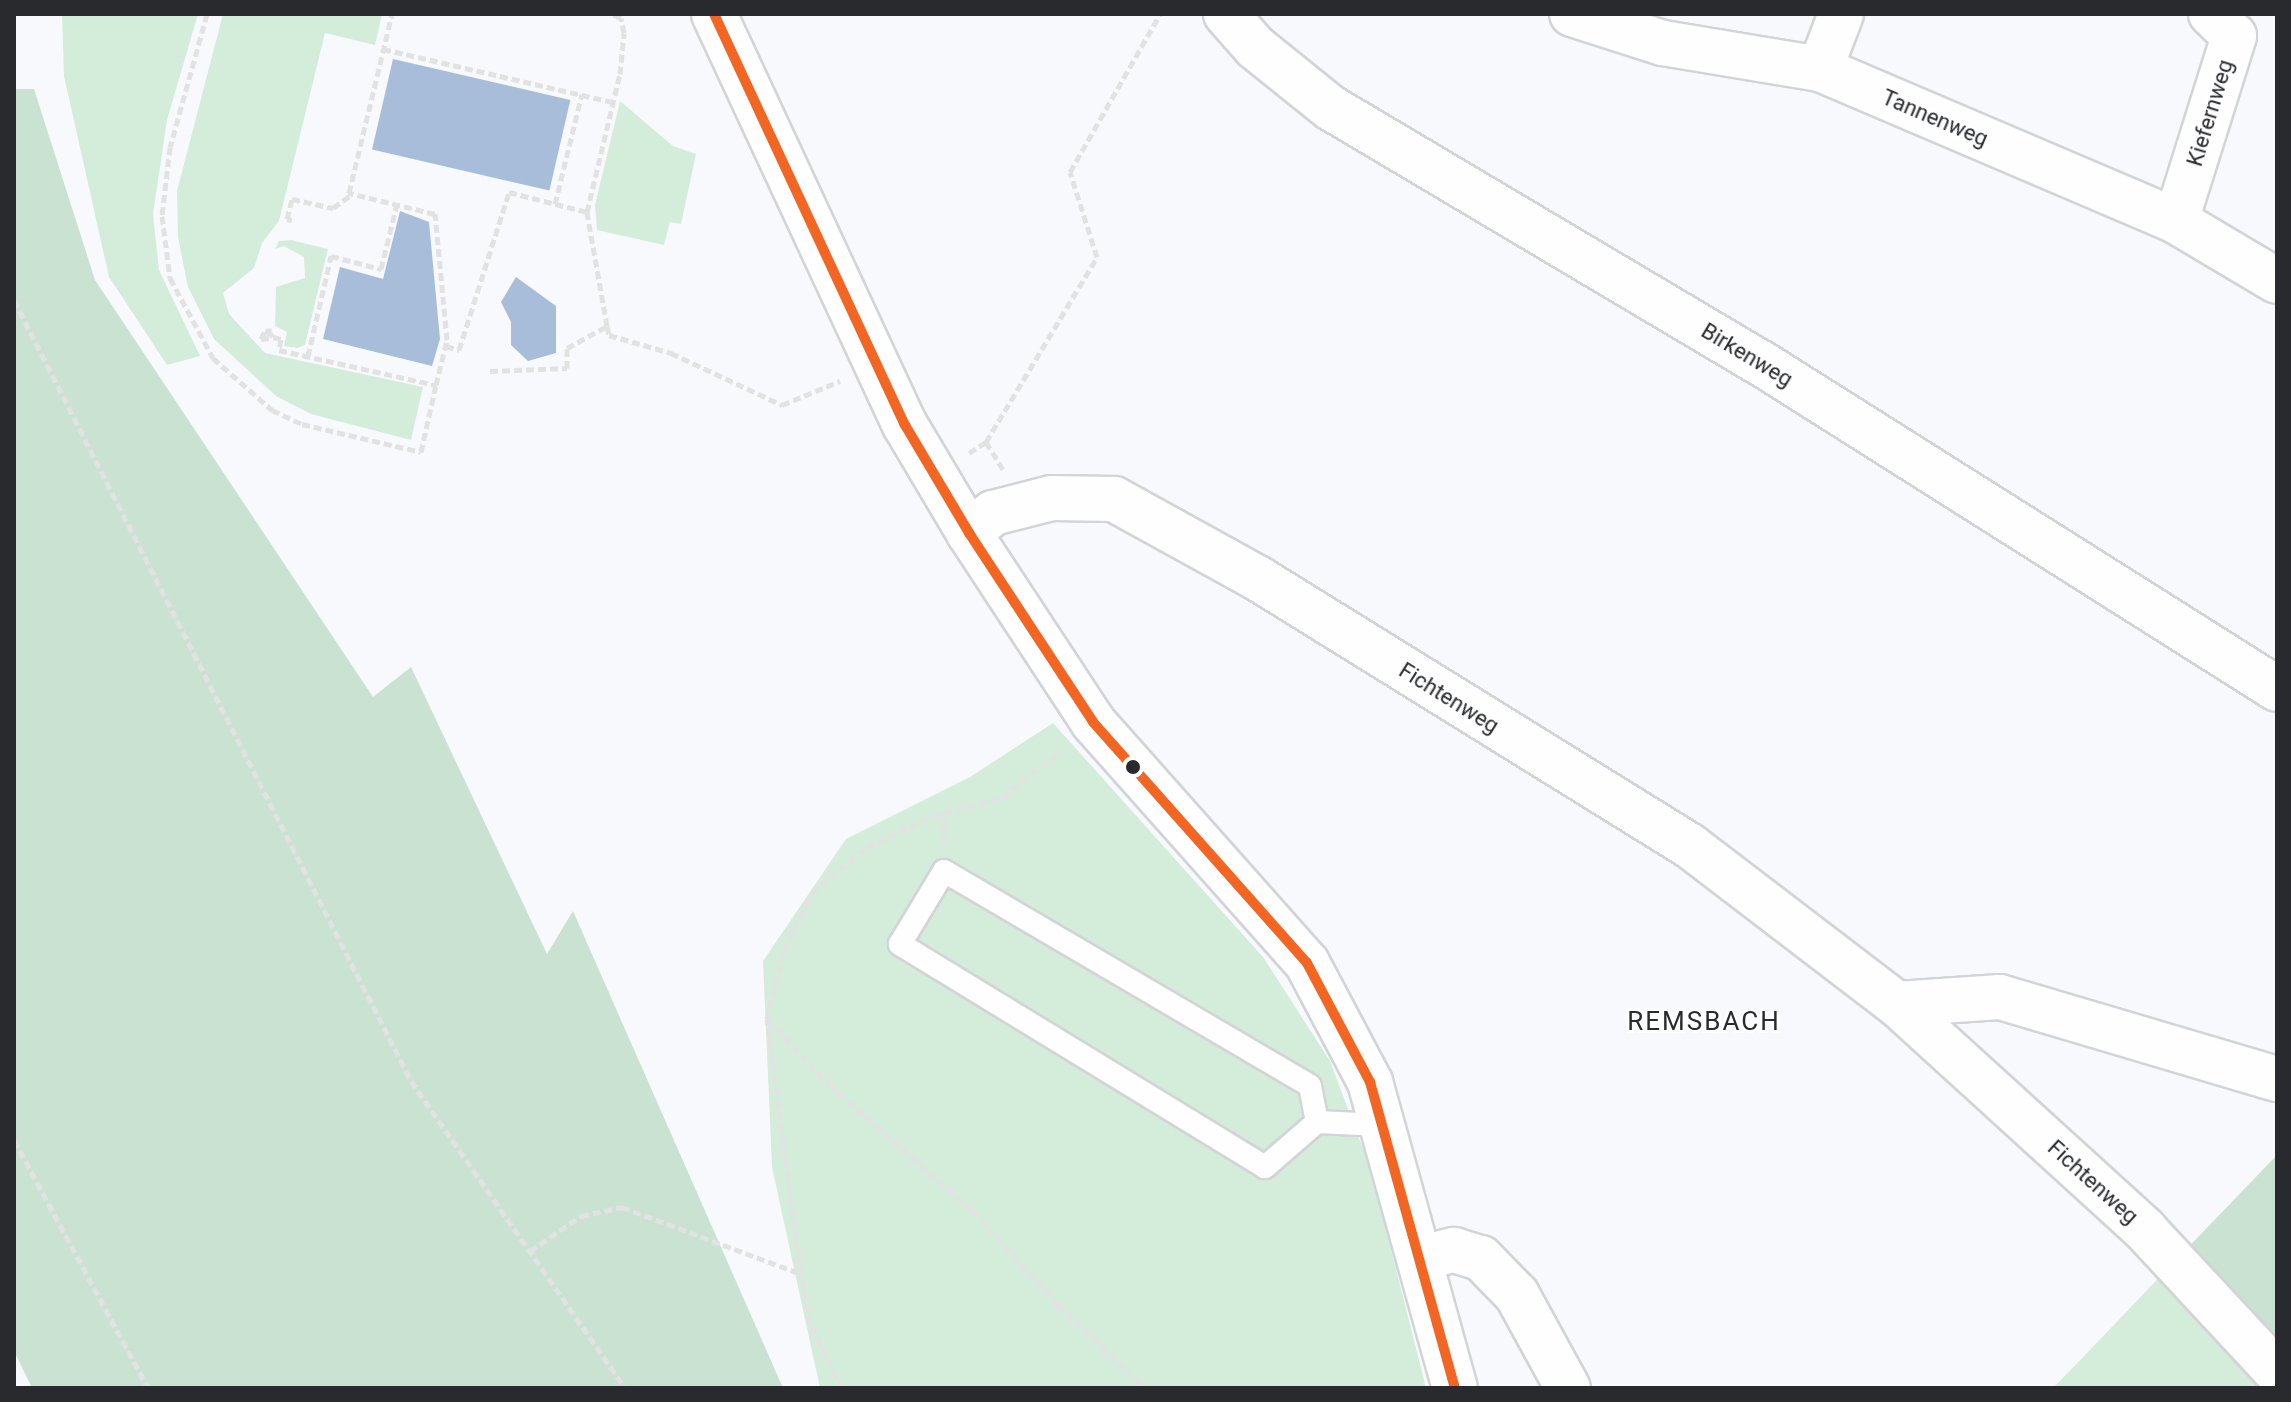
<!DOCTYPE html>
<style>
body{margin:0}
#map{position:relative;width:2291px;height:1402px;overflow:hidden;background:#f7f9fc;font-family:Roboto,sans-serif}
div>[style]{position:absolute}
.green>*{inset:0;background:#d4edda}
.forest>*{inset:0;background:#cae2d1}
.water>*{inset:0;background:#a8bdd9;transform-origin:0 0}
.path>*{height:5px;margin-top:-2.5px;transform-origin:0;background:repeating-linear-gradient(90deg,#e2e2e3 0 8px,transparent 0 12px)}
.roads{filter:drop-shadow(2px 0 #d2d4d7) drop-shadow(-2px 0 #d2d4d7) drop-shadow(0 2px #d2d4d7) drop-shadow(0 -2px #d2d4d7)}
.lane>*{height:22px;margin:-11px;padding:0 11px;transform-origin:11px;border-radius:11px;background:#fefeff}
.street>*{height:44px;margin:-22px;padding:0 22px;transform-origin:22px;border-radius:22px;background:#fefeff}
.bus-1>*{height:10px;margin:-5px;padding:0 5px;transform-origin:5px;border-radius:5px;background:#f26522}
.dots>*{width:22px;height:22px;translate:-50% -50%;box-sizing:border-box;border:4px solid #fff;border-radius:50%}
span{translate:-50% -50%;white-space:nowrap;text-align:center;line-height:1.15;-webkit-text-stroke:6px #fff;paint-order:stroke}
.street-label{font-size:22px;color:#282a2d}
.quarter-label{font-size:26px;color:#282a2d;letter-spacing:2px}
.frame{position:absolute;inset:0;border:16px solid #282a2d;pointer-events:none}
</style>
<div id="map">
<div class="green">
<div style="clip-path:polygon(62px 14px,198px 14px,167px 120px,153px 214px,159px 270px,200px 356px,167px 365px,109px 277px,64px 76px)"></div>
<div style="clip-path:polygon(223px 14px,382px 14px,375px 45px,325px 33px,279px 221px,262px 243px,254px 268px,223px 293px,229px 314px,265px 353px,423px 387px,411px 440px,311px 414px,276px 396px,214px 339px,188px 287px,178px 237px,177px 191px)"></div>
<div style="clip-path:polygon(620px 101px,673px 146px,696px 154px,681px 224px,670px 222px,664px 245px,597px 230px,595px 205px)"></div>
<div style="clip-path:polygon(291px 240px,328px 249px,305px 345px,297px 348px,284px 346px,287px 332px,275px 326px,276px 287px,305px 278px,304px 257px,284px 246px,275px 249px,279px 241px)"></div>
<div style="clip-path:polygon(1053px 723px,1263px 957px,1330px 1061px,1371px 1170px,1426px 1388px,820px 1388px,772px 1167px,763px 961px,846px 839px,970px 777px)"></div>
<div style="clip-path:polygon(2171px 1265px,2277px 1388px,2053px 1388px,2089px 1351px)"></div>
</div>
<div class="forest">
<div style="clip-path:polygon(14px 89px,34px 89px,95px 280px,373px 697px,411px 667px,547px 954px,573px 911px,783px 1388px,32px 1388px,14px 1351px)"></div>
<div style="clip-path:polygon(2277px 1155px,2277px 1368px,2176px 1260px)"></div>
</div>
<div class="water">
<div style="left:393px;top:59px;width:182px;height:93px;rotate:13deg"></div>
<div style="clip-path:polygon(400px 211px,429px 222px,440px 339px,432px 366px,323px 339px,340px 267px,383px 279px)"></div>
<div style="clip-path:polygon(516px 277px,556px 306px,556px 353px,528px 361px,511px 345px,511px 322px,501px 302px)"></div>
</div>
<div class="path">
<div style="left:207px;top:14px;width:138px;rotate:105.5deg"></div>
<div style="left:170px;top:147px;width:69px;rotate:96.6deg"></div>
<div style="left:162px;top:216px;width:63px;rotate:82.6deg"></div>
<div style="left:170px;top:278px;width:91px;rotate:61.7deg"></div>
<div style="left:213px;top:358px;width:79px;rotate:41.4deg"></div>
<div style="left:272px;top:410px;width:33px;rotate:25deg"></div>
<div style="left:302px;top:424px;width:122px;rotate:13.2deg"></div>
<div style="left:421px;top:452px;width:69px;rotate:-77.4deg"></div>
<div style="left:383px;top:49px;width:236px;rotate:13deg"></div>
<div style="left:555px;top:204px;width:113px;rotate:-76.2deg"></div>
<div style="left:292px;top:220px;width:5px;rotate:-169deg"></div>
<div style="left:287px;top:219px;width:21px;rotate:-76deg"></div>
<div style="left:292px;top:199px;width:42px;rotate:12.4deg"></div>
<div style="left:333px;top:208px;width:22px;rotate:-36deg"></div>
<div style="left:14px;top:300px;width:876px;rotate:63.05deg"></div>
<div style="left:411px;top:1081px;width:374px;rotate:55.1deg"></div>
<div style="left:607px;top:326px;width:9px;rotate:77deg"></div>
<div style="left:609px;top:335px;width:65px;rotate:16.2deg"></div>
<div style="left:671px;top:353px;width:123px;rotate:25.1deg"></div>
<div style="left:782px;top:405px;width:63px;rotate:-22.5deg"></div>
<div style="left:269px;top:328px;width:10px;rotate:90deg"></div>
<div style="left:269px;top:338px;width:8px;rotate:173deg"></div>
<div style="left:261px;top:339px;width:9px;rotate:-63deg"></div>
<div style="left:265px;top:331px;width:4px;rotate:14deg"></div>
<div style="left:269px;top:332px;width:6px;rotate:51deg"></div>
<div style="left:273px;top:337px;width:8px;rotate:14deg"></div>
<div style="left:281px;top:339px;width:11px;rotate:100deg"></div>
<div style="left:279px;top:350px;width:161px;rotate:12.6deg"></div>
<div style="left:436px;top:385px;width:46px;rotate:-76.3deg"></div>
<div style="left:447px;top:340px;width:127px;rotate:-95.4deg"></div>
<div style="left:435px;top:214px;width:89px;rotate:-166.3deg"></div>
<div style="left:349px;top:193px;width:184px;rotate:-76.5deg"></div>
<div style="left:446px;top:346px;width:14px;rotate:17deg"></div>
<div style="left:459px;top:350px;width:166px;rotate:-72.4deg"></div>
<div style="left:509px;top:192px;width:81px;rotate:14.4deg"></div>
<div style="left:587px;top:212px;width:142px;rotate:-76.6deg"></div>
<div style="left:620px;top:74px;width:41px;rotate:-84.4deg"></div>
<div style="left:624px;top:33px;width:15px;rotate:-101deg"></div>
<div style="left:621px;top:18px;width:10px;rotate:-156deg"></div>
<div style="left:308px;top:356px;width:103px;rotate:-77deg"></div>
<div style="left:331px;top:256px;width:52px;rotate:14.6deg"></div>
<div style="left:381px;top:269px;width:67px;rotate:-76.2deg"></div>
<div style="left:490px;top:371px;width:77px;rotate:-2.2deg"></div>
<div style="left:567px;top:368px;width:20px;rotate:-90deg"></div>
<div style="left:567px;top:348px;width:46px;rotate:-28.8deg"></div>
<div style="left:607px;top:326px;width:116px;rotate:-100deg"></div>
<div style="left:986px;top:442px;width:216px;rotate:-59deg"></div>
<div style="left:1097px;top:257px;width:89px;rotate:-107.6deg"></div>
<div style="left:1070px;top:172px;width:182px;rotate:-60.3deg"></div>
<div style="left:969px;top:453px;width:20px;rotate:-33deg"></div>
<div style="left:986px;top:442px;width:34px;rotate:58deg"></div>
<div style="left:944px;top:842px;width:29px;rotate:-88deg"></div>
<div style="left:768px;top:1020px;width:90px;rotate:46.4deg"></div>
<div style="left:830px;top:1085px;width:189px;rotate:41.4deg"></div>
<div style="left:972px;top:1210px;width:128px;rotate:47.8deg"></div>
<div style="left:1058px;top:1305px;width:120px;rotate:43.7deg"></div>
<div style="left:14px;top:1140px;width:282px;rotate:61.6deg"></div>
<div style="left:530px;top:1251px;width:62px;rotate:-34.5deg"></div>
<div style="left:581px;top:1216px;width:42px;rotate:-12.4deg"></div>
<div style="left:622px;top:1207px;width:191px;rotate:20.5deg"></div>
<div style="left:842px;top:1388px;width:72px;rotate:-116.2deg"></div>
<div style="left:810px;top:1323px;width:50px;rotate:-100.4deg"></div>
<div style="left:801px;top:1274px;width:257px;rotate:-97.6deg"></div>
<div style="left:767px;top:1019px;width:71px;rotate:-76.2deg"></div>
<div style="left:784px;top:950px;width:64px;rotate:-63.8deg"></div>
<div style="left:812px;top:893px;width:72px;rotate:-39.9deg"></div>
<div style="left:867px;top:847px;width:73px;rotate:-25.2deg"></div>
<div style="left:933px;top:816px;width:73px;rotate:-15.2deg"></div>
<div style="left:1003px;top:797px;width:76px;rotate:-38.1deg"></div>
</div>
<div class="roads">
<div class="lane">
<div style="left:1317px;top:1122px;width:69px;rotate:139.1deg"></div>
<div style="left:1265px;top:1167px;width:428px;rotate:-148.6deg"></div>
<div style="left:900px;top:944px;width:85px;rotate:-58.9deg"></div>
<div style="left:944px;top:871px;width:424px;rotate:30.4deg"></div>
<div style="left:1310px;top:1086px;width:37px;rotate:79deg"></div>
<div style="left:1317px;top:1122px;width:65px;rotate:2.6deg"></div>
</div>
<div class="street">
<div style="left:714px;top:14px;width:453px;rotate:65.1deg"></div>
<div style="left:905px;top:425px;width:126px;rotate:59.3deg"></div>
<div style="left:969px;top:533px;width:226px;rotate:56.7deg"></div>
<div style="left:1093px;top:722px;width:322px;rotate:48.4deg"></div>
<div style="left:1307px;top:963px;width:135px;rotate:62.1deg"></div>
<div style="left:1370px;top:1082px;width:318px;rotate:74.5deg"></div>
<div style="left:1226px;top:14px;width:44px;rotate:48.7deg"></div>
<div style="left:1255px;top:47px;width:97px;rotate:38.8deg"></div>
<div style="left:1331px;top:108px;width:500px;rotate:30.7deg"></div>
<div style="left:1761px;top:363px;width:610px;rotate:32.28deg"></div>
<div style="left:1572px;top:14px;width:96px;rotate:17.7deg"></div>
<div style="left:1663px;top:43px;width:159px;rotate:9.4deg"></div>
<div style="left:1820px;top:69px;width:387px;rotate:23.1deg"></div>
<div style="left:2176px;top:221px;width:117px;rotate:30.7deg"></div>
<div style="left:1820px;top:69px;width:59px;rotate:-69.1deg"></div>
<div style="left:2176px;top:221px;width:194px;rotate:-72.6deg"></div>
<div style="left:2234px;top:36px;width:32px;rotate:-136deg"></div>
<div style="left:969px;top:533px;width:31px;rotate:-40deg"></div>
<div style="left:993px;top:513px;width:61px;rotate:-14.3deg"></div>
<div style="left:1052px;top:498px;width:62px;rotate:0.9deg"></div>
<div style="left:1114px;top:499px;width:166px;rotate:28.9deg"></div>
<div style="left:1259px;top:579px;width:507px;rotate:31.78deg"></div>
<div style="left:1690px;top:846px;width:260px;rotate:37.4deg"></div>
<div style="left:1897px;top:1004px;width:336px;rotate:42.3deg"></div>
<div style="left:2145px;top:1230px;width:194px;rotate:47.1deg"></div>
<div style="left:1897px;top:1004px;width:103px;rotate:-3.9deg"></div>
<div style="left:2000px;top:997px;width:289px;rotate:16.5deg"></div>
<div style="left:1421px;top:1258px;width:34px;rotate:-14deg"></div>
<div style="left:1454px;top:1250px;width:28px;rotate:17deg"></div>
<div style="left:1481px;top:1258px;width:52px;rotate:45.8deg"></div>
<div style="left:1517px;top:1295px;width:106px;rotate:61.3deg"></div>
</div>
</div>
<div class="bus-1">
<div style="left:714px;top:14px;width:453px;rotate:65.1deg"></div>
<div style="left:905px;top:425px;width:126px;rotate:59.3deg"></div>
<div style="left:969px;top:533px;width:226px;rotate:56.7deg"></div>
<div style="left:1093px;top:722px;width:322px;rotate:48.4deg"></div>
<div style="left:1307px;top:963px;width:135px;rotate:62.1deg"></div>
<div style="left:1370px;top:1082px;width:318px;rotate:74.5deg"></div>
</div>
<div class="dots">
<div style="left:1133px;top:767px;background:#282a2d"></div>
</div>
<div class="street-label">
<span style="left:2210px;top:113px;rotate:-73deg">Kiefernweg</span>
<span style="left:1935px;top:118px;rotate:23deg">Tannenweg</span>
<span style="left:1747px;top:355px;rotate:31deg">Birkenweg</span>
<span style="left:1449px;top:698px;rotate:32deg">Fichtenweg</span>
<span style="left:2093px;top:1182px;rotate:42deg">Fichtenweg</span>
</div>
<div class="quarter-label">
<span style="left:1704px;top:1022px">REMSBACH</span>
</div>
<div class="frame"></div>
</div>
